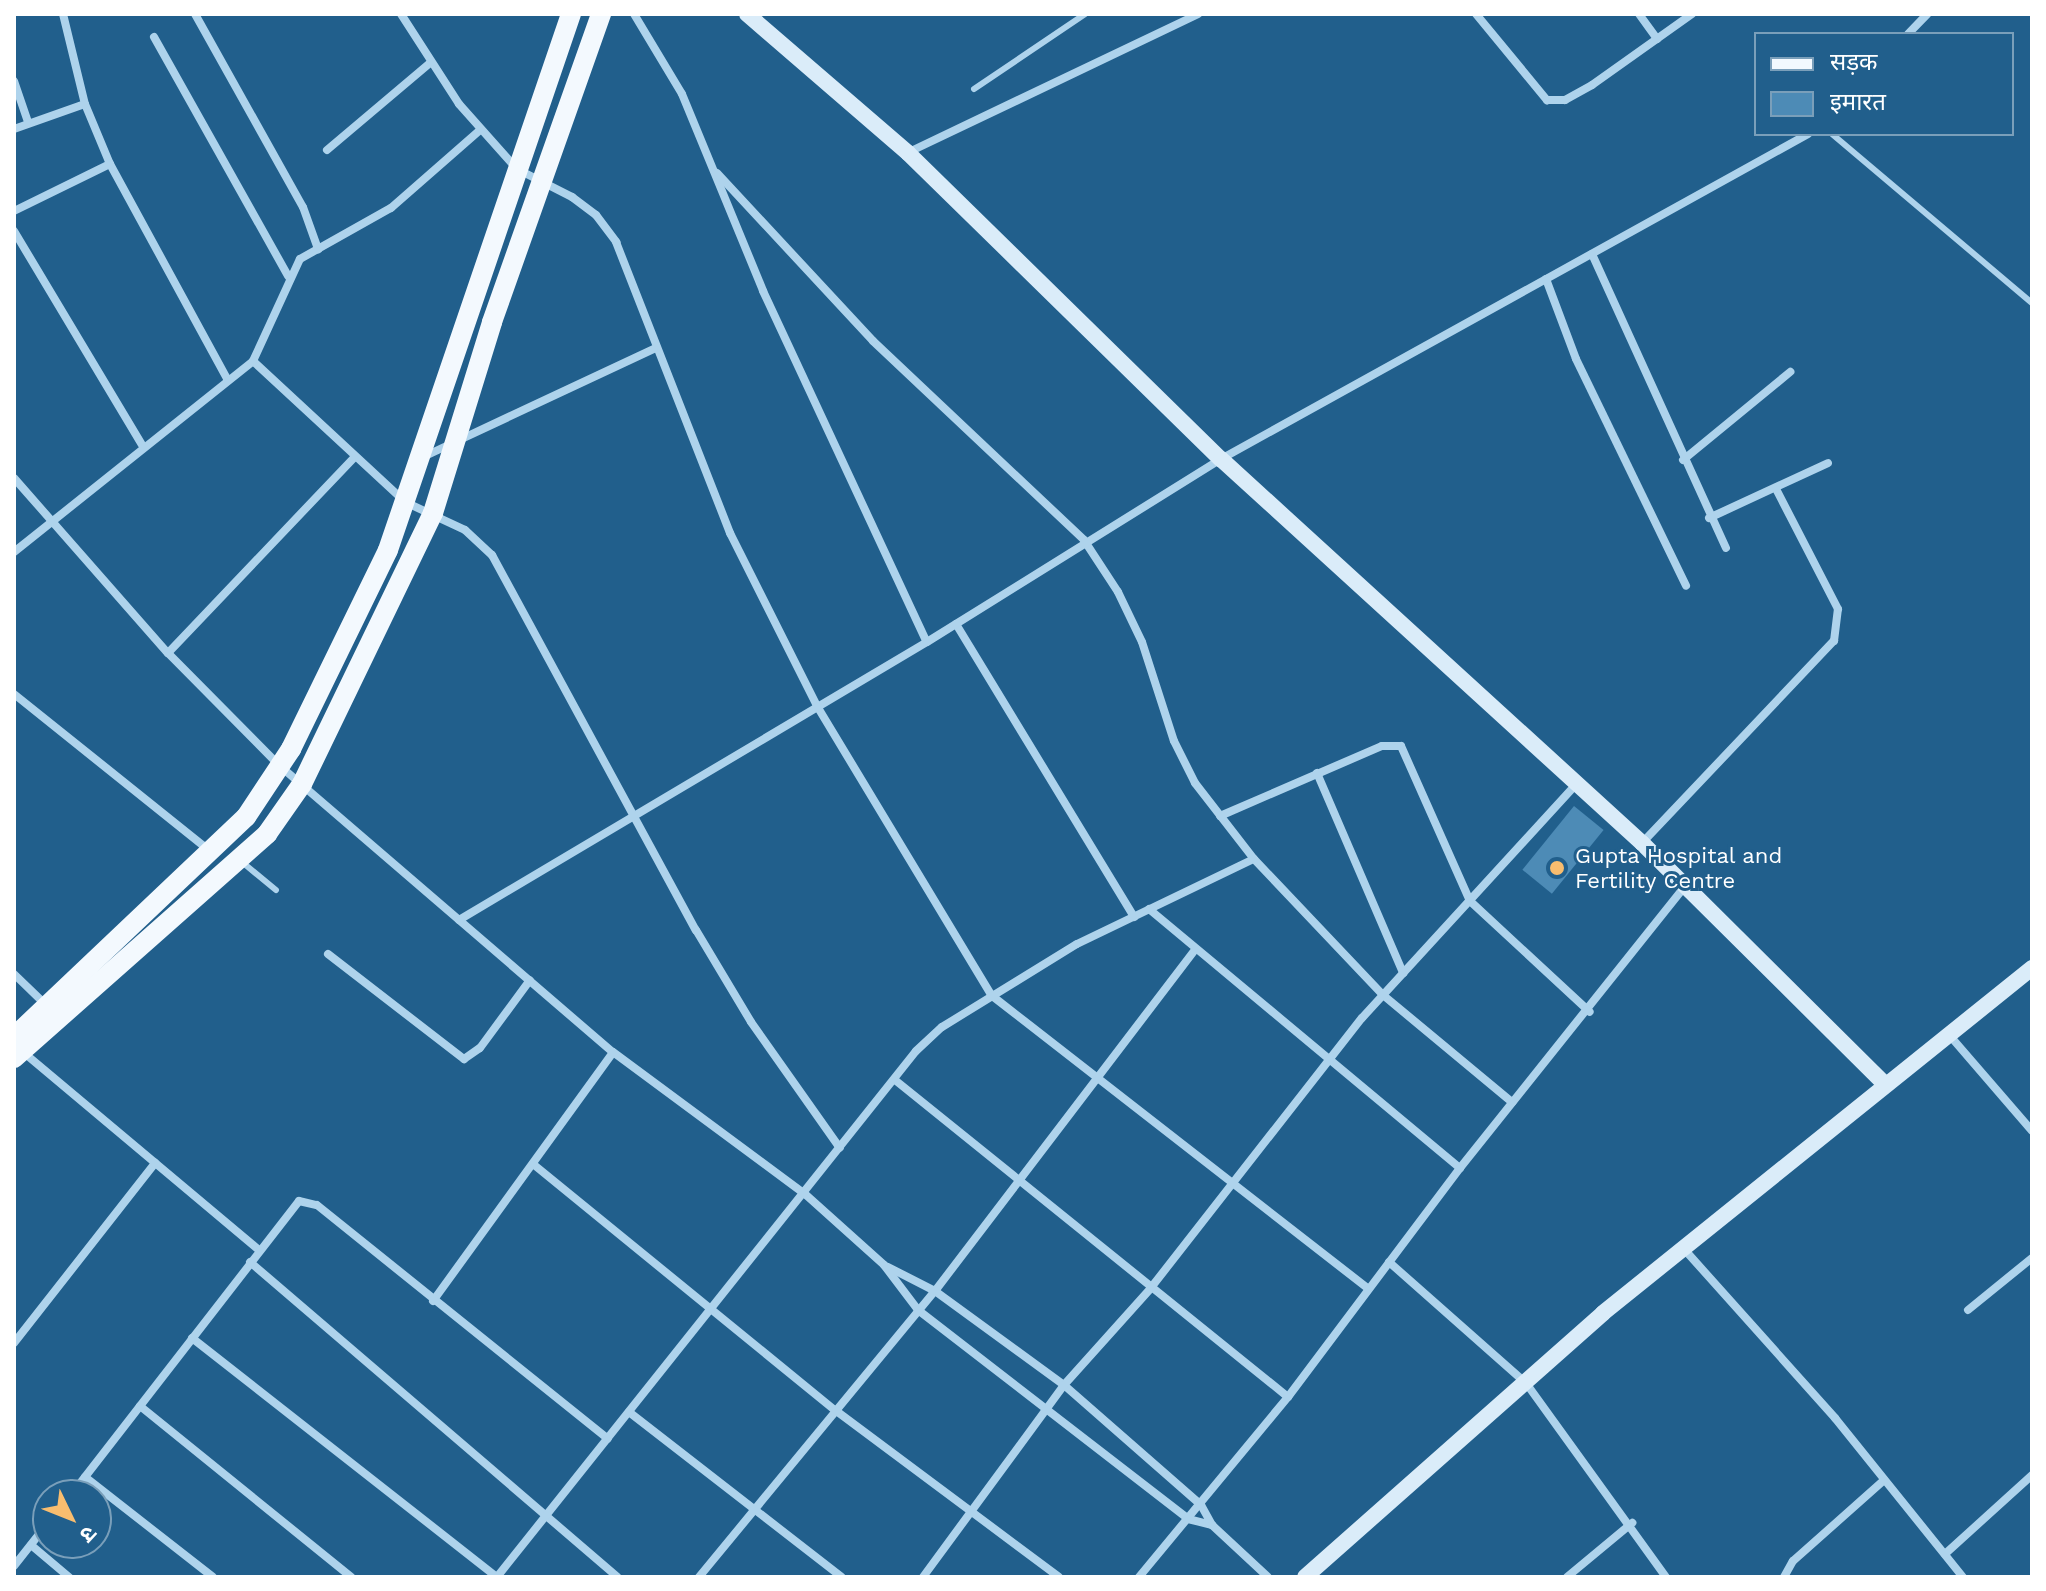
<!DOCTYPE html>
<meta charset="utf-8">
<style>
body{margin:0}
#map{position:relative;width:2046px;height:1591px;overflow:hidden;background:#215f8c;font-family:"Work Sans","Noto Sans Devanagari",sans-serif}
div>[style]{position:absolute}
.building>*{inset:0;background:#4d8bb6;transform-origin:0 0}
.lane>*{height:6px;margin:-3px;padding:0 3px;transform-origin:3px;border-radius:3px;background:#aed3ec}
.street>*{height:8px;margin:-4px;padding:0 4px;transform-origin:4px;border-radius:4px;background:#aed3ec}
.secondary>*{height:16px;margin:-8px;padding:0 8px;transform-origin:8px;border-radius:8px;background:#daecf9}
.primary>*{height:20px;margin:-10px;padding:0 10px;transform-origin:10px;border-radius:10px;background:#f3f9fe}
.dots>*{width:22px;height:22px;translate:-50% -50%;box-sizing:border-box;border:4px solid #215f8c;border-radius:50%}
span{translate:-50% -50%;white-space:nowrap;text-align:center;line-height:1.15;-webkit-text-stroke:6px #215f8c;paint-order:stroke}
.poi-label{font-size:22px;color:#fff}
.left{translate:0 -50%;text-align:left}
.frame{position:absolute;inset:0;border:16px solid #fff;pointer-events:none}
.legend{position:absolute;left:1754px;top:32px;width:260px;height:104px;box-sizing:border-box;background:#215f8c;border:2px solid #7a9fba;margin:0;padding:10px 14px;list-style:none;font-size:24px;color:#fff}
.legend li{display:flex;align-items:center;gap:16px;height:40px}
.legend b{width:40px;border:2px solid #7a9fba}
.north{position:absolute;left:32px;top:1479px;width:80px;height:80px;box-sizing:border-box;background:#215f8c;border:2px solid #7a9fba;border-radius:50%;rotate:133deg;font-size:22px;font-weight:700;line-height:32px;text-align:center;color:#fff}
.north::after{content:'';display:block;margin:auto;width:28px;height:36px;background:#f8bd6f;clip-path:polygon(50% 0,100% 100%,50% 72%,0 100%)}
</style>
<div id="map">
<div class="building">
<div style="left:1574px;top:806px;width:38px;height:82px;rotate:39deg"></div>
</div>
<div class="lane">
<div style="left:974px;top:89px;width:134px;rotate:-34deg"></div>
<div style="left:1832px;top:134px;width:262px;rotate:40.2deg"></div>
<div style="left:242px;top:862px;width:44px;rotate:39.5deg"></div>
</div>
<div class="street">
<div style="left:63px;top:14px;width:93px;rotate:76.3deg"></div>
<div style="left:85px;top:104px;width:65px;rotate:67.4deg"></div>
<div style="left:110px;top:164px;width:245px;rotate:61.4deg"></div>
<div style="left:195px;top:14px;width:221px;rotate:60.8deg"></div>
<div style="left:303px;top:207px;width:45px;rotate:70.3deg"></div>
<div style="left:401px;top:14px;width:107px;rotate:57.2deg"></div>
<div style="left:459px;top:104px;width:87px;rotate:48.3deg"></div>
<div style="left:517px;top:169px;width:62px;rotate:27deg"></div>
<div style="left:572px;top:197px;width:30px;rotate:37deg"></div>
<div style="left:596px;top:215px;width:34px;rotate:53deg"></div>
<div style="left:616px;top:242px;width:313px;rotate:68.6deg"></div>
<div style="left:730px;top:533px;width:194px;rotate:63.3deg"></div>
<div style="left:817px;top:706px;width:337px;rotate:58.9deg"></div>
<div style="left:991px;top:995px;width:478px;rotate:37.9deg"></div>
<div style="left:634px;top:14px;width:93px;rotate:59deg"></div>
<div style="left:682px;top:94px;width:213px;rotate:67.6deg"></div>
<div style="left:763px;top:291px;width:387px;rotate:65deg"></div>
<div style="left:1476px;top:14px;width:112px;rotate:50.5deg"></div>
<div style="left:1547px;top:100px;width:18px"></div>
<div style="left:1565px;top:100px;width:31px;rotate:-29deg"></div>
<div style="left:1592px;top:85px;width:123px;rotate:-35.4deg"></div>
<div style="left:1639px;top:14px;width:31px;rotate:54deg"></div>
<div style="left:1908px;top:34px;width:28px;rotate:-46deg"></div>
<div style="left:154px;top:37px;width:274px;rotate:60.7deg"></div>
<div style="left:14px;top:81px;width:43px;rotate:71.1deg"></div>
<div style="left:14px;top:129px;width:75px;rotate:-19.4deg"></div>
<div style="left:327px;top:150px;width:136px;rotate:-40.2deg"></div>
<div style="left:909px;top:152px;width:320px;rotate:-25.5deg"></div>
<div style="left:717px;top:173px;width:229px;rotate:47.1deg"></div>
<div style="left:873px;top:341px;width:290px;rotate:43.3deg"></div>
<div style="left:1084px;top:540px;width:62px;rotate:56.8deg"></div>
<div style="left:1118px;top:592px;width:55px;rotate:64.4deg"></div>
<div style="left:1142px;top:642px;width:104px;rotate:72.1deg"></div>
<div style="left:1174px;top:741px;width:47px;rotate:63.4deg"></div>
<div style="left:1195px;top:783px;width:96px;rotate:52.2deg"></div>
<div style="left:14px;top:211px;width:107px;rotate:-26.1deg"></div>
<div style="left:14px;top:231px;width:249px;rotate:59.1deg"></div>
<div style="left:1592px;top:254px;width:323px;rotate:65.5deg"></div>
<div style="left:1546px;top:279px;width:85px;rotate:69.4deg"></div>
<div style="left:1576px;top:359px;width:252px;rotate:64.1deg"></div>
<div style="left:253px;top:361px;width:207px;rotate:42.8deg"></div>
<div style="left:405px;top:502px;width:66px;rotate:25deg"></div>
<div style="left:465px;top:530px;width:37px;rotate:43deg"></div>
<div style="left:492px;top:555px;width:427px;rotate:61.5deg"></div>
<div style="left:696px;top:930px;width:107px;rotate:59.1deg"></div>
<div style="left:751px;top:1022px;width:154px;rotate:54.8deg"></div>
<div style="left:423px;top:457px;width:255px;rotate:-25.1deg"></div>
<div style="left:1683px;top:460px;width:139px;rotate:-39.4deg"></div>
<div style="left:14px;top:478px;width:233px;rotate:48.7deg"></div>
<div style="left:168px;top:653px;width:159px;rotate:45.3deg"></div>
<div style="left:280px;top:766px;width:439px;rotate:40.7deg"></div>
<div style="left:613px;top:1052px;width:239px;rotate:36.5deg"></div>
<div style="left:805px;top:1194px;width:106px;rotate:41.9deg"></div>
<div style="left:884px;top:1265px;width:56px;rotate:52.9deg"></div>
<div style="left:918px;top:1310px;width:341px;rotate:37.7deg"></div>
<div style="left:1188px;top:1519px;width:25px;rotate:14deg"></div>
<div style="left:1709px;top:518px;width:131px;rotate:-24.8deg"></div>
<div style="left:14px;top:552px;width:306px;rotate:-38.6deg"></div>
<div style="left:253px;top:361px;width:112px;rotate:-65.3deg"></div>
<div style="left:300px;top:259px;width:104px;rotate:-29.3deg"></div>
<div style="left:391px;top:208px;width:118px;rotate:-41.2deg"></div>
<div style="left:956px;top:624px;width:343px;rotate:58.7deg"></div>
<div style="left:168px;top:653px;width:269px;rotate:-46.4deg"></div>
<div style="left:14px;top:694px;width:250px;rotate:38.7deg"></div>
<div style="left:1317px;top:773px;width:218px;rotate:66.7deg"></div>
<div style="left:1220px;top:816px;width:176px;rotate:-23.4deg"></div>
<div style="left:1382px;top:746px;width:19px"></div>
<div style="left:1401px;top:746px;width:170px;rotate:66deg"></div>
<div style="left:1470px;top:901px;width:163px;rotate:42.8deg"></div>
<div style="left:1642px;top:843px;width:279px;rotate:-46.5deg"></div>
<div style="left:1834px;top:641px;width:32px;rotate:-83deg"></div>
<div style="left:1838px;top:609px;width:135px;rotate:-117.3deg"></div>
<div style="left:1149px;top:909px;width:405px;rotate:39.8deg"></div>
<div style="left:459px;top:920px;width:544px;rotate:-30.71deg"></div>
<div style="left:927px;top:642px;width:346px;rotate:-31.9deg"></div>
<div style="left:1221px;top:459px;width:671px;rotate:-28.97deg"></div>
<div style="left:328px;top:954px;width:172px;rotate:37.7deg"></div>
<div style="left:464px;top:1059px;width:19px;rotate:-35deg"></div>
<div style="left:480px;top:1048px;width:84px;rotate:-53.7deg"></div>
<div style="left:14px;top:974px;width:43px;rotate:44.1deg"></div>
<div style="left:1951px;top:1037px;width:124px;rotate:49.2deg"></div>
<div style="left:23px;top:1052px;width:308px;rotate:40deg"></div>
<div style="left:895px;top:1080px;width:505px;rotate:38.89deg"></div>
<div style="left:533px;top:1164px;width:390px;rotate:39.2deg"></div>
<div style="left:835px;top:1410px;width:279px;rotate:36.7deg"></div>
<div style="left:1684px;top:1249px;width:227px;rotate:48.2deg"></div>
<div style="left:1835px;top:1418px;width:204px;rotate:51.2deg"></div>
<div style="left:250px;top:1262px;width:484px;rotate:40.6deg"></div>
<div style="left:1389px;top:1262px;width:183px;rotate:41.5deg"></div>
<div style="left:1526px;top:1383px;width:239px;rotate:54.2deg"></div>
<div style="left:888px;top:1267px;width:53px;rotate:27.1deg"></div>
<div style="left:935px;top:1291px;width:160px;rotate:36.1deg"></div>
<div style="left:1064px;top:1385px;width:182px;rotate:41.2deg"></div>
<div style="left:1201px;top:1505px;width:23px;rotate:61deg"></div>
<div style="left:1212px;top:1525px;width:76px;rotate:42.9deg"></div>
<div style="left:433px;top:1301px;width:307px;rotate:-54.1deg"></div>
<div style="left:1968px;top:1310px;width:82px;rotate:-39.1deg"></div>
<div style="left:192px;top:1338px;width:387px;rotate:38.1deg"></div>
<div style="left:14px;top:1343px;width:229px;rotate:-51.9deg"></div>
<div style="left:140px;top:1406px;width:272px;rotate:39deg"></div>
<div style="left:629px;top:1412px;width:269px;rotate:37.8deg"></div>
<div style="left:85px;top:1477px;width:162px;rotate:38deg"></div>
<div style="left:71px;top:1495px;width:372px;rotate:-52.2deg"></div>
<div style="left:299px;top:1201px;width:18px;rotate:13deg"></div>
<div style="left:317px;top:1205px;width:373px;rotate:38.8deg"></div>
<div style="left:31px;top:1545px;width:50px;rotate:40.1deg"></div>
<div style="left:1945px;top:1554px;width:118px;rotate:-42.2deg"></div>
<div style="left:14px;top:1566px;width:55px;rotate:-51.7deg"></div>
<div style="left:497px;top:1577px;width:672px;rotate:-51.46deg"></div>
<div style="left:916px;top:1051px;width:35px;rotate:-43deg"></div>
<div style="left:942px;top:1027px;width:158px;rotate:-31.6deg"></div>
<div style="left:1077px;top:944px;width:196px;rotate:-25.7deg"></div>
<div style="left:1254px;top:859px;width:187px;rotate:46.5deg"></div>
<div style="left:1383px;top:995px;width:168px;rotate:39.7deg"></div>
<div style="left:699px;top:1577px;width:371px;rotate:-50.5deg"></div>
<div style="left:935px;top:1291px;width:427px;rotate:-52.7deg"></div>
<div style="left:923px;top:1577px;width:238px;rotate:-53.7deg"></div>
<div style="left:1064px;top:1385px;width:129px;rotate:-48.1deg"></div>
<div style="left:1150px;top:1289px;width:344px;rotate:-52deg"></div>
<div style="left:1362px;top:1018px;width:319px;rotate:-47.5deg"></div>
<div style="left:1139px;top:1577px;width:234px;rotate:-50.4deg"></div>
<div style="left:1288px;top:1397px;width:286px;rotate:-53.1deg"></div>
<div style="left:1460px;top:1168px;width:357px;rotate:-51.4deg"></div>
<div style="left:1567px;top:1577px;width:85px;rotate:-39.7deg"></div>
<div style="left:1784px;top:1577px;width:18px;rotate:-61deg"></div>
<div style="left:1793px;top:1561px;width:120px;rotate:-41.6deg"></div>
</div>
<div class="secondary">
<div style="left:747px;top:14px;width:213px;rotate:40.8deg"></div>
<div style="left:908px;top:153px;width:438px;rotate:44.4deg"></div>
<div style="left:1221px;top:459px;width:570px;rotate:42.37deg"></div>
<div style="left:1642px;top:843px;width:341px;rotate:44.8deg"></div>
<div style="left:1305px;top:1577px;width:398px;rotate:-41.5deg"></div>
<div style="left:1603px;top:1313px;width:551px;rotate:-38.81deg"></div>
</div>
<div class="primary">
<div style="left:14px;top:1037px;width:320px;rotate:-43.5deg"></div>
<div style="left:246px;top:817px;width:82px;rotate:-56.5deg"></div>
<div style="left:291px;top:749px;width:221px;rotate:-64deg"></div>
<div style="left:388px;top:550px;width:566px;rotate:-71.15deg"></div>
<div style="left:14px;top:1058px;width:338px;rotate:-41.5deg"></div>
<div style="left:267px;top:834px;width:61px;rotate:-55deg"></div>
<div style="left:302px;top:784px;width:301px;rotate:-64.2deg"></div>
<div style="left:433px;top:513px;width:200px;rotate:-72.8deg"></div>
<div style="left:492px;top:322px;width:327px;rotate:-70.5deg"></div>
</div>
<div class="dots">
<div style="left:1557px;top:868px;background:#f8bd6f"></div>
</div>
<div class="poi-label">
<span class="left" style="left:1575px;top:868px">Gupta Hospital and<br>Fertility Centre</span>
</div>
<div class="frame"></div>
<ul class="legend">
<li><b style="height:10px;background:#f3f9fe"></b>सड़क</li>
<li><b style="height:22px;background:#4d8bb6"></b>इमारत</li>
</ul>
<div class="north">उ</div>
</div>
